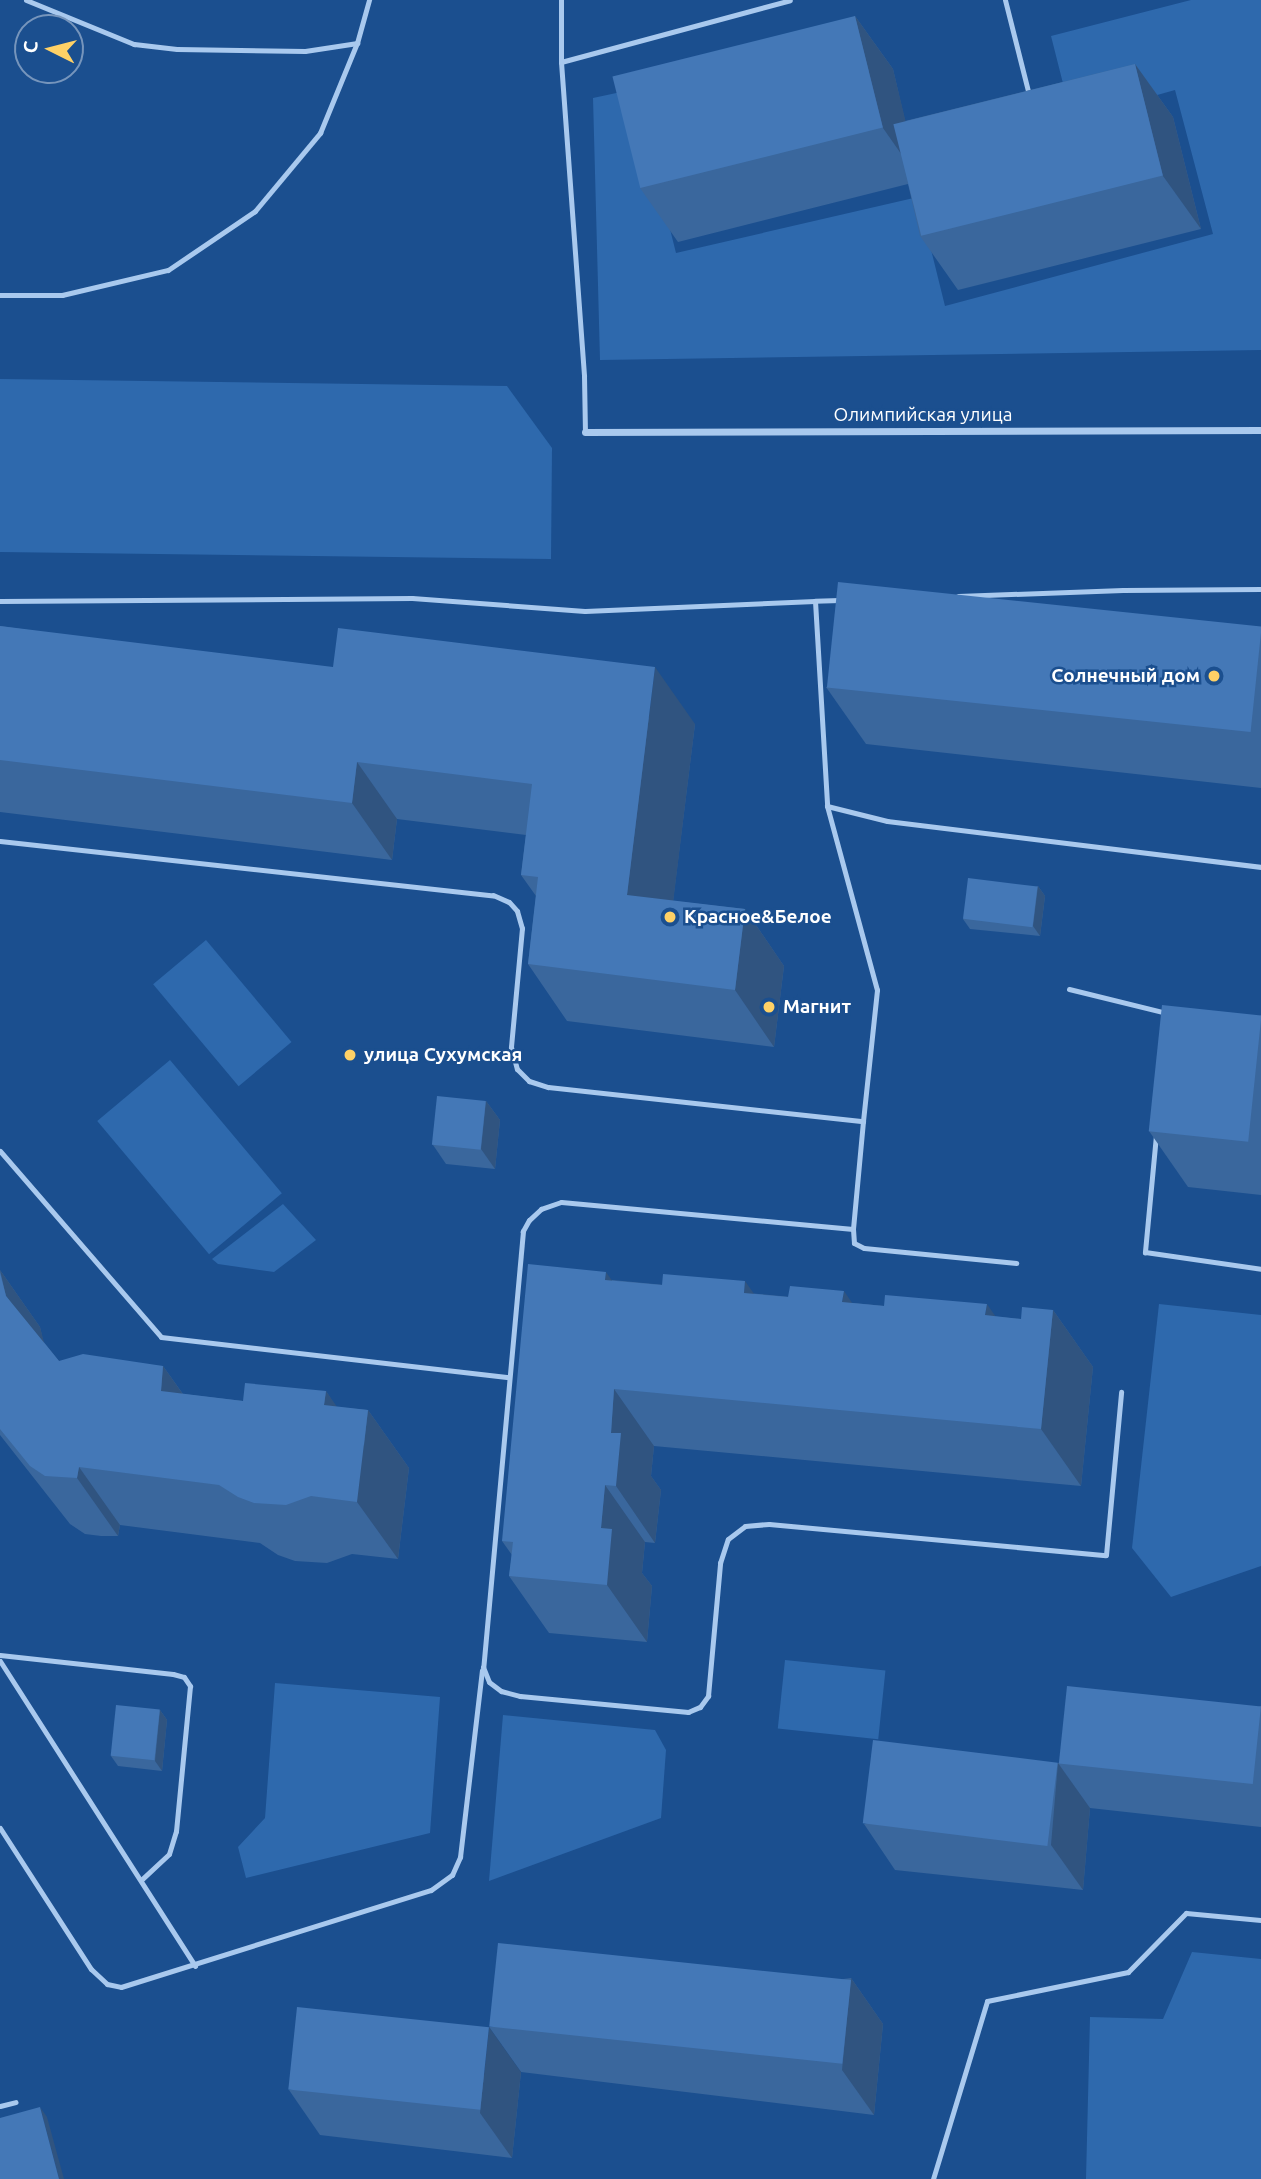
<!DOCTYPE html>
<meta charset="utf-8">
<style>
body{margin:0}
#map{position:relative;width:1261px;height:2179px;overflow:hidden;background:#1b4f8f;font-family:Ubuntu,sans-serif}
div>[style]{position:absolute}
.green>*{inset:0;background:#2e69ad;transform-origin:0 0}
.service>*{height:5px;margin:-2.5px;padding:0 2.5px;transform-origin:2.5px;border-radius:2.5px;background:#a9c9ee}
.minor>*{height:7px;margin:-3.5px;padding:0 3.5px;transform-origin:3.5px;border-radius:3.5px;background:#a9c9ee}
.wall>*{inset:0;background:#3a679d}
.shaded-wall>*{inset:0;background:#305480}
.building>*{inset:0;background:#4478b7;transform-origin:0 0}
.dots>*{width:19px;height:19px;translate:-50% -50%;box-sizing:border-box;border:4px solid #1b4f8f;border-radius:50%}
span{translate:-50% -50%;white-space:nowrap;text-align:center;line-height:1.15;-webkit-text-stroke:5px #1b4f8f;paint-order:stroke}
.street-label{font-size:19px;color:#fff}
.poi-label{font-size:19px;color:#fff;font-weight:700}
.right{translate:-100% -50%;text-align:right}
.left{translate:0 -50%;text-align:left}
.north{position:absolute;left:14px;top:14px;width:70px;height:70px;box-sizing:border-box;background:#1b4f8f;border:2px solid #7695bc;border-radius:50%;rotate:276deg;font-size:19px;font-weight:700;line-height:28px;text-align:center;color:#fff}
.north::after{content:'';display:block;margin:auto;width:24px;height:32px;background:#ffd166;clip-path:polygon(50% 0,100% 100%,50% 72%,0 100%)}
</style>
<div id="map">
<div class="green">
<div style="clip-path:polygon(1191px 0,1261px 0,1261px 350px,600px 360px,593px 98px,635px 89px,676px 253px,918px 197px,945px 306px,1213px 234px,1175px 90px,1072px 119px,1051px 36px)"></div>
<div style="clip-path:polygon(0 379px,507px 386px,552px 448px,551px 559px,0 552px)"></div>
<div style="left:206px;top:940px;width:133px;height:69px;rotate:50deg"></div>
<div style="left:170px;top:1060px;width:174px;height:95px;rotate:50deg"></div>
<div style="clip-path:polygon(283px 1204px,316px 1240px,274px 1272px,218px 1264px,212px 1259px)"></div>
<div style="clip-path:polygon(1159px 1304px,1261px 1315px,1261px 1566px,1171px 1597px,1132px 1548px)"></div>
<div style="left:785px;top:1660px;width:101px;height:69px;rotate:6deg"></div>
<div style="clip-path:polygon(275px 1683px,440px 1697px,430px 1833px,246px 1878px,238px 1847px,265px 1818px)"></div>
<div style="clip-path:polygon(503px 1715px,655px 1730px,666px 1750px,661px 1818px,489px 1881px)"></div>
<div style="clip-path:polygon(1192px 1952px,1261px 1959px,1261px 2179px,1086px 2179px,1090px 2017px,1163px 2019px)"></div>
</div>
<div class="service">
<div style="left:26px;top:0;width:117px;rotate:22.2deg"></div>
<div style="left:134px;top:44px;width:43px;rotate:6.6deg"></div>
<div style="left:177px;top:49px;width:128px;rotate:0.9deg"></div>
<div style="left:305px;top:51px;width:53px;rotate:-8.7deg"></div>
<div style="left:561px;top:0;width:62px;rotate:90deg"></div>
<div style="left:561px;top:62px;width:315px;rotate:85.8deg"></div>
<div style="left:584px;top:376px;width:56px;rotate:89deg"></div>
<div style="left:1005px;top:0;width:98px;rotate:75.8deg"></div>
<div style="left:561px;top:62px;width:237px;rotate:-15.1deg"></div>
<div style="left:0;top:295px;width:62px"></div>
<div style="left:62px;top:295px;width:109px;rotate:-13.3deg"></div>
<div style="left:168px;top:270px;width:105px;rotate:-34.1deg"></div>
<div style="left:255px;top:211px;width:102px;rotate:-50.2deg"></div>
<div style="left:320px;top:133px;width:97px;rotate:-67.7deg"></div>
<div style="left:357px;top:43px;width:45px;rotate:-74.4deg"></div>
<div style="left:958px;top:596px;width:165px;rotate:-2.1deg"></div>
<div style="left:1123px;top:590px;width:138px;rotate:-0.4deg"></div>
<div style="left:840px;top:600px;width:25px;rotate:178deg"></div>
<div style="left:815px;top:601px;width:205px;rotate:86.6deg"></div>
<div style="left:827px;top:806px;width:62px;rotate:14deg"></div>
<div style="left:887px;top:821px;width:377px;rotate:7deg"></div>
<div style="left:0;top:601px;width:412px;rotate:-0.4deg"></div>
<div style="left:412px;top:598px;width:173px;rotate:4.3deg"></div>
<div style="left:585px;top:611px;width:230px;rotate:-2.5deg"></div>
<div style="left:0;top:841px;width:496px;rotate:6.3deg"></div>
<div style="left:493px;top:895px;width:17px;rotate:24deg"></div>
<div style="left:509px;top:902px;width:12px;rotate:48deg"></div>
<div style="left:517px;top:911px;width:18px;rotate:74deg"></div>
<div style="left:522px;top:928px;width:120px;rotate:95.3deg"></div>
<div style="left:511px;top:1047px;width:23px;rotate:75deg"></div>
<div style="left:517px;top:1069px;width:17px;rotate:45deg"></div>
<div style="left:529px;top:1081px;width:20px;rotate:18deg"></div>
<div style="left:548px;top:1087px;width:317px;rotate:6.2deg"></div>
<div style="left:863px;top:1121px;width:132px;rotate:-83.9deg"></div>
<div style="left:877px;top:990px;width:191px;rotate:-105.2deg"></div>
<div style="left:1069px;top:989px;width:101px;rotate:13.8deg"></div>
<div style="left:863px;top:1121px;width:108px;rotate:95.3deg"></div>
<div style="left:853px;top:1229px;width:293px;rotate:-174.7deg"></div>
<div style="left:561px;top:1202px;width:21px;rotate:161deg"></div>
<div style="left:541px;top:1209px;width:16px;rotate:137deg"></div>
<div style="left:529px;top:1220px;width:13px;rotate:119deg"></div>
<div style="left:523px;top:1231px;width:438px;rotate:95.2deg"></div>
<div style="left:483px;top:1667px;width:16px;rotate:68deg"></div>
<div style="left:489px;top:1682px;width:15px;rotate:37deg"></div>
<div style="left:501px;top:1691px;width:20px;rotate:15deg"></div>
<div style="left:520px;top:1696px;width:169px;rotate:5.4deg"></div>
<div style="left:688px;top:1712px;width:13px;rotate:-23deg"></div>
<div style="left:700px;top:1707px;width:14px;rotate:-54deg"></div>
<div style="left:708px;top:1696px;width:134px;rotate:-84.8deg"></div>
<div style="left:720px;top:1563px;width:25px;rotate:-72deg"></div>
<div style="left:728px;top:1539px;width:21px;rotate:-37deg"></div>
<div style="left:745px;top:1526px;width:24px;rotate:-5deg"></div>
<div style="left:769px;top:1524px;width:338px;rotate:5.3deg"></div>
<div style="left:1106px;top:1555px;width:164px;rotate:-84.7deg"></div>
<div style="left:1156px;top:1135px;width:118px;rotate:95.4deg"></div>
<div style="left:1145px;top:1252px;width:117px;rotate:8.3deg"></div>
<div style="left:0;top:1151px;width:246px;rotate:49.1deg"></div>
<div style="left:161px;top:1337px;width:350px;rotate:6.6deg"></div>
<div style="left:853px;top:1229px;width:14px;rotate:86deg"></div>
<div style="left:854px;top:1243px;width:11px;rotate:27deg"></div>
<div style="left:864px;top:1248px;width:153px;rotate:5.6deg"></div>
<div style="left:0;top:1655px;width:174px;rotate:6.3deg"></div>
<div style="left:173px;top:1674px;width:11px;rotate:15deg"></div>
<div style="left:184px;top:1677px;width:11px;rotate:56deg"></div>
<div style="left:190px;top:1686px;width:146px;rotate:95.5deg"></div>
<div style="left:176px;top:1831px;width:24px;rotate:107deg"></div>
<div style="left:169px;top:1854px;width:38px;rotate:137deg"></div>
<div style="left:0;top:1661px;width:362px;rotate:57.4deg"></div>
<div style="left:0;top:1828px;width:168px;rotate:57.2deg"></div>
<div style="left:91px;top:1969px;width:22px;rotate:43deg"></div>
<div style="left:107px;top:1984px;width:14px;rotate:12deg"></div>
<div style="left:121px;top:1987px;width:325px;rotate:-17.4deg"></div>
<div style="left:431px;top:1890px;width:26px;rotate:-36deg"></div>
<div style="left:452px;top:1875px;width:20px;rotate:-66deg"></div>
<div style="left:460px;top:1857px;width:188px;rotate:-83.3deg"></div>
<div style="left:0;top:2106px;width:16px;rotate:-14deg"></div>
<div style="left:933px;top:2179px;width:186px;rotate:-73.1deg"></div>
<div style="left:987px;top:2001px;width:144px;rotate:-11.6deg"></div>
<div style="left:1128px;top:1972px;width:83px;rotate:-45.5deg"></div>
<div style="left:1186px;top:1913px;width:75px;rotate:5.3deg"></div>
</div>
<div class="minor">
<div style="left:585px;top:432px;width:676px;rotate:-0.17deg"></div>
</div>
<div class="wall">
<div style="clip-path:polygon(855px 16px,893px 69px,905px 121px,1135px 64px,1173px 117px,1201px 229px,958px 290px,920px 236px,908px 184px,678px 242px,640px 188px)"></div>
<div style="clip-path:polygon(0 626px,695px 724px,673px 901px,745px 909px,784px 966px,774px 1047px,567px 1021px,528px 964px,536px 896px,521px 875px,526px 835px,397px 819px,392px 860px,0 812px)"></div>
<div style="clip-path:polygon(1261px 629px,1261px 788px,866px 744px,826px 687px)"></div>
<div style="clip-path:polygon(1038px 886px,1045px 896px,1040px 936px,970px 929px,963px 919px)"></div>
<div style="clip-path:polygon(1261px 1015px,1261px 1195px,1188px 1187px,1149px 1131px)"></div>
<div style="clip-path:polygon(486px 1101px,500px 1120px,495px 1169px,446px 1164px,433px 1145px)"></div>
<div style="clip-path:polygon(0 1270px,40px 1327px,43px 1341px,59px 1361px,163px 1366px,183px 1394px,243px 1401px,326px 1391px,336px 1407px,368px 1410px,409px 1468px,398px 1559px,352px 1554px,327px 1563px,295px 1561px,278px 1555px,260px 1543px,120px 1525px,118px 1536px,101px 1536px,85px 1534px,70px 1524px,0 1435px)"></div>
<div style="clip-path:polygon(612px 1280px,1021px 1319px,1053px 1310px,1093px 1367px,1081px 1486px,654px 1446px,651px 1476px,661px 1490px,655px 1543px,645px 1542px,642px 1573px,652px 1586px,647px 1642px,549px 1633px,509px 1576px,512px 1555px,502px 1541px)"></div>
<div style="clip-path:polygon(1261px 1706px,1261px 1827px,1090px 1808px,1083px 1890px,895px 1870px,864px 1824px,1058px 1763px)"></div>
<div style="clip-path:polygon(160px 1710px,167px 1720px,162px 1771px,118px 1766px,111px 1756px)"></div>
<div style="clip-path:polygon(851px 1978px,883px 2024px,874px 2115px,521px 2072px,489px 2027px)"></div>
<div style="clip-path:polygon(521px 2072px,512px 2158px,320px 2135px,289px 2090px)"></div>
</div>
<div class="shaded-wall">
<div style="clip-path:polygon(855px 16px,893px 69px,920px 181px,883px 128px)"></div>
<div style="clip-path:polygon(1135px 64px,1173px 117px,1201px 229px,1163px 176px)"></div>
<div style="clip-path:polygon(655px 667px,695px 724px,667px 952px,627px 895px)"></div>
<div style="clip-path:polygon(357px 762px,397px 819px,392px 860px,352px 803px)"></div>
<div style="clip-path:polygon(1038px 886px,1045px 896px,1040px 936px,1033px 926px)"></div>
<div style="clip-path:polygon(745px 909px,784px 966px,774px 1047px,735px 990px)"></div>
<div style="clip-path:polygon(486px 1101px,500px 1120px,495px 1169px,481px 1149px)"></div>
<div style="clip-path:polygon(0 1270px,40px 1327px,47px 1354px,6px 1296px)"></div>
<div style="clip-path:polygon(606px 1272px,646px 1329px,605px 1280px)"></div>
<div style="clip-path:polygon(745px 1281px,785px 1338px,744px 1293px)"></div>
<div style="clip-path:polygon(844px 1291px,883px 1348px,842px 1302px)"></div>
<div style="clip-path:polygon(987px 1304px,1026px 1361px,985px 1315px)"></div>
<div style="clip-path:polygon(1053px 1310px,1093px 1367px,1081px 1486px,1041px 1429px)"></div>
<div style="clip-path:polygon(163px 1366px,204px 1424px,161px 1391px)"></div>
<div style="clip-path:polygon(614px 1389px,654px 1446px,651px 1476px,661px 1490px,655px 1543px,616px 1486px,611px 1433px)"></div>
<div style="clip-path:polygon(326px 1391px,364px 1446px,368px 1410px,409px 1468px,398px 1559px,357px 1502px,324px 1405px)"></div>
<div style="clip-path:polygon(79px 1467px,120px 1525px,118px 1536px,77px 1478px)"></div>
<div style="clip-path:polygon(605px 1485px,645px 1542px,642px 1573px,652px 1586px,647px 1642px,607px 1585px,601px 1528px)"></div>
<div style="clip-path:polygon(160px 1710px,167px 1720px,162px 1771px,155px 1761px)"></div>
<div style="clip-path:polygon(1058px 1763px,1090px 1808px,1083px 1890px,1051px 1845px)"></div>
<div style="clip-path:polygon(851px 1978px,883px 2024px,874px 2115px,842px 2070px)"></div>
<div style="clip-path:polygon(489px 2027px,521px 2072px,512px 2158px,480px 2113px)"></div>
<div style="clip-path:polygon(40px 2107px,47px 2117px,64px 2179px,59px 2179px)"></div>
</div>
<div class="building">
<div style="left:855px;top:16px;width:115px;height:250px;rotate:76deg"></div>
<div style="left:1135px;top:64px;width:115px;height:249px;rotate:76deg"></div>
<div style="left:838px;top:582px;width:426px;height:106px;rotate:6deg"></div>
<div style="clip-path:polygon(0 626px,333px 667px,338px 628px,655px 667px,627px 895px,745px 909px,735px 990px,528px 964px,538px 877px,521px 875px,532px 784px,357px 762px,352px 803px,0 760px)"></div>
<div style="left:968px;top:878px;width:70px;height:41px;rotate:7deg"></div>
<div style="left:1162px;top:1005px;width:100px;height:127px;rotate:6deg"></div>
<div style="left:437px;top:1096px;width:49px;height:49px;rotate:6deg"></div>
<div style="clip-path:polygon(528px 1264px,606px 1272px,605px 1280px,662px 1285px,663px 1274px,745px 1281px,744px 1293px,788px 1297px,790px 1286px,844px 1291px,842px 1302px,884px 1306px,885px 1295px,987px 1304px,985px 1315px,1021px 1319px,1022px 1307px,1053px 1310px,1041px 1429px,614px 1389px,611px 1433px,621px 1433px,616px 1486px,605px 1485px,601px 1528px,612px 1529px,607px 1585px,509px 1576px,513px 1542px,502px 1541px)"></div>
<div style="clip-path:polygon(0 1273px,6px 1296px,59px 1361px,83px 1354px,163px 1366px,161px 1391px,243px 1401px,245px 1383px,326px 1391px,324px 1405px,368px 1410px,357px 1502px,311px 1496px,286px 1505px,254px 1503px,238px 1497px,219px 1485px,79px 1467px,77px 1478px,45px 1476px,30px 1466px,0 1429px)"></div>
<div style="left:1067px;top:1686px;width:195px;height:78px;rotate:6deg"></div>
<div style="left:116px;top:1705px;width:44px;height:51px;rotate:6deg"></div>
<div style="left:873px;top:1740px;width:186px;height:84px;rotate:7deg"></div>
<div style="left:498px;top:1943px;width:355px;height:84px;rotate:6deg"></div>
<div style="left:297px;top:2007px;width:193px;height:83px;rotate:6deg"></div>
<div style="clip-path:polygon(40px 2107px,59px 2179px,0 2179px,0 2118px)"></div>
</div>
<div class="dots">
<div style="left:1214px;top:676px;background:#ffd166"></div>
<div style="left:670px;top:917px;background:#ffd166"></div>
<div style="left:769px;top:1007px;background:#ffd166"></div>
<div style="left:350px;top:1055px;background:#ffd166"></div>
</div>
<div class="street-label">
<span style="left:923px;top:415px">Олимпийская улица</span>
</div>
<div class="poi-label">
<span class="right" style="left:1200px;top:676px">Солнечный дом</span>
<span class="left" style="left:684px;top:917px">Красное&amp;Белое</span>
<span class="left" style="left:783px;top:1007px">Магнит</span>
<span class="left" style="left:364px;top:1055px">улица Сухумская</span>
</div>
<div class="north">С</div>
</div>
